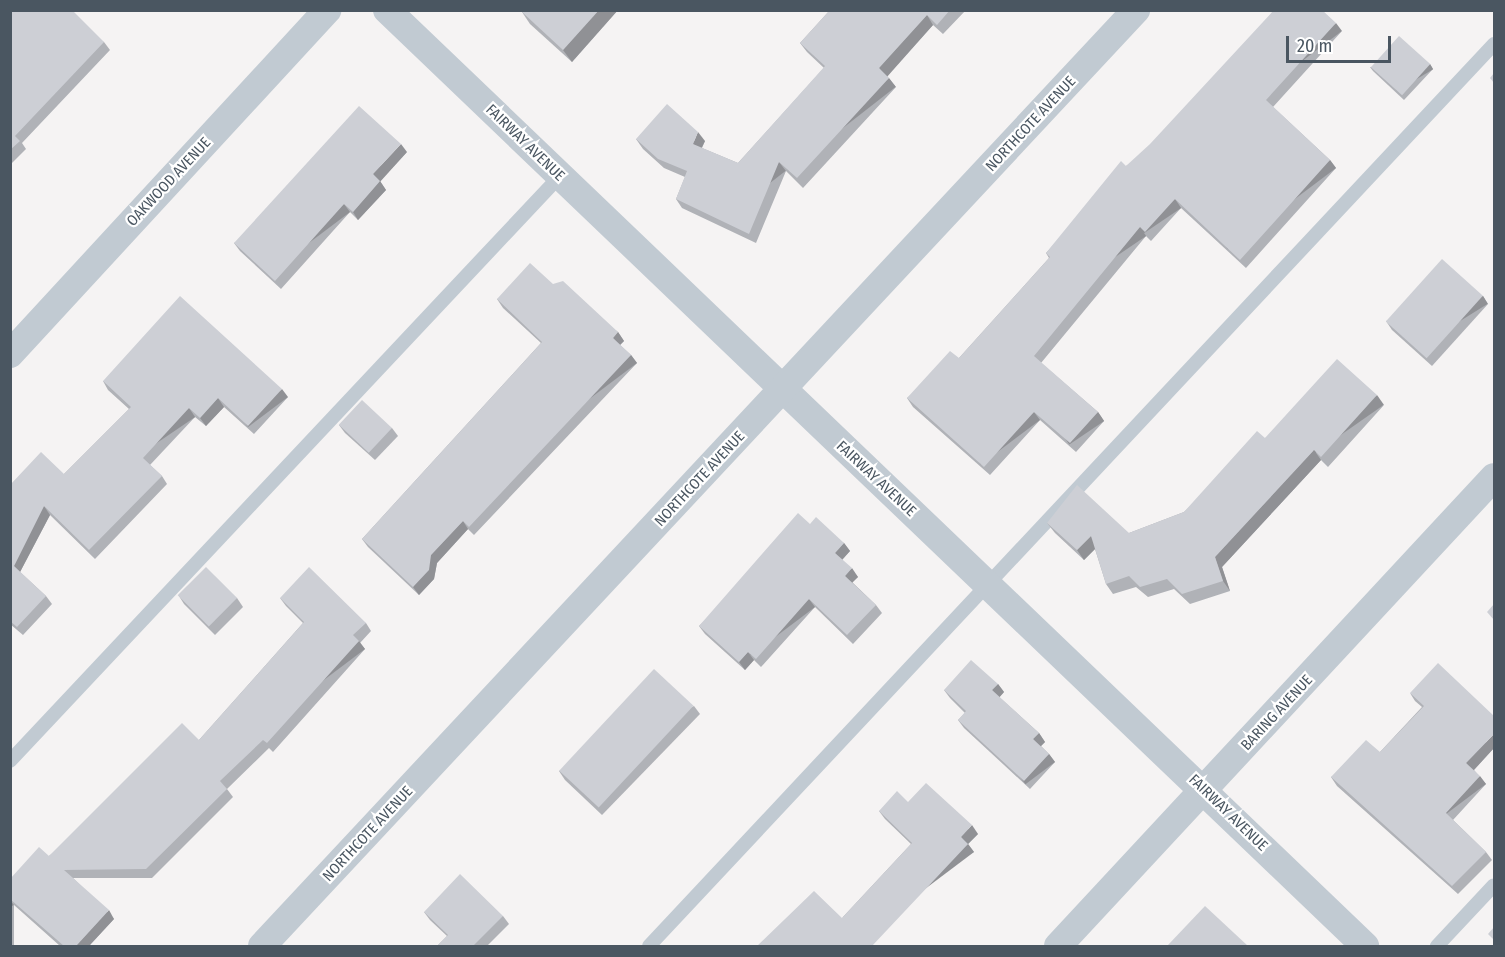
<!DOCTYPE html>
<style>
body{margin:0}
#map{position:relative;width:1505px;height:957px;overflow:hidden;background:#f5f3f3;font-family:"Fira Sans Condensed",sans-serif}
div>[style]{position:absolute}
.lane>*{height:14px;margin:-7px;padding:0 7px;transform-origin:7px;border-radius:7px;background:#c1cad2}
.street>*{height:28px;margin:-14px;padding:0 14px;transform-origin:14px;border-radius:14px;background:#c1cad2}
.wall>*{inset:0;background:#b0b2b7}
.shaded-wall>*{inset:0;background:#909195;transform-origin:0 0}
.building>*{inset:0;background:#cdcfd5;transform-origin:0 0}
span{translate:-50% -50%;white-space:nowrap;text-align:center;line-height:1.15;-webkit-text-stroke:4.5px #fff;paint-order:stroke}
.street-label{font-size:15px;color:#4a5661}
.frame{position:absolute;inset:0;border:12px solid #4a5661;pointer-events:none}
.scale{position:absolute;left:1286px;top:36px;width:105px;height:27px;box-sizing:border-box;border:3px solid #4a5661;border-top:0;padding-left:8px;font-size:18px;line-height:21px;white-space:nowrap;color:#4a5661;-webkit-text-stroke:4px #fff;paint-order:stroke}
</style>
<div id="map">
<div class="lane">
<div style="left:10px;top:761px;width:803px;rotate:-46.77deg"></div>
<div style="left:649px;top:946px;width:1236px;rotate:-46.87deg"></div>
<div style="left:1437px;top:946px;width:83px;rotate:-46.9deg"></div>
</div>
<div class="street">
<div style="left:387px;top:10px;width:1354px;rotate:43.74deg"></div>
<div style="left:10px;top:354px;width:468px;rotate:-47.3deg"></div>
<div style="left:262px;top:946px;width:1281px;rotate:-46.96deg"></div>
<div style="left:1058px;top:946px;width:640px;rotate:-47.09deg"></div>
</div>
<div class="wall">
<div style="clip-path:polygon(10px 10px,104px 42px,110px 50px,22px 143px,26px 149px,10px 165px)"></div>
<div style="clip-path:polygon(618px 10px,572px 62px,530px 24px,522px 12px)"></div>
<div style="clip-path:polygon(830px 10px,966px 10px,943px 34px,933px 25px,887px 76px,896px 87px,803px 188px,786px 171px,756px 243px,682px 208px,676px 199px,685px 177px,664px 168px,643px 149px,636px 139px,705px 141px,702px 148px,738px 163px,824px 68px,807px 52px,800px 43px)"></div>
<div style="clip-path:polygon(1342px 31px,1273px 107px,1330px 160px,1336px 168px,1246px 268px,1181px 208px,1151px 241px,1146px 236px,1041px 363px,1098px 412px,1104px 421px,1076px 452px,1040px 420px,990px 475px,913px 407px,907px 398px,959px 358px,1049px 258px,1046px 253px,1126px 166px)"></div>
<div style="clip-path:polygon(1430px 64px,1433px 69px,1404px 100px,1373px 71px,1370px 67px)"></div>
<div style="clip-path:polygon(407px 152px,380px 181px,386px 190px,358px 220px,350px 212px,281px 289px,240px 251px,234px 243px)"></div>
<div style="clip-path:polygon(553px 284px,618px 332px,624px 341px,620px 345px,631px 355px,637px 363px,474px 535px,468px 529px,437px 563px,434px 579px,419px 595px,368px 547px,362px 539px,541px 343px,503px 308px,497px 299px)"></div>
<div style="clip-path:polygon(1483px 296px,1488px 304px,1432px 366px,1392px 330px,1386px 321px)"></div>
<div style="clip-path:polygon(103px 381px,288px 397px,254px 434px,224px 407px,206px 426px,195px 417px,150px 465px,162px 476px,167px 484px,95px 559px,50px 515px,20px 572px,46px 596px,52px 604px,23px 635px,10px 624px,10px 485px,64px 474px,129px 409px,108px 390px)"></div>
<div style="clip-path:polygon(1384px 405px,1328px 467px,1321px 460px,1222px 567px,1230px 591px,1190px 604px,1174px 589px,1148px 597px,1136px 587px,1113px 594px,1106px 584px,1095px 549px,1084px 560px,1055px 533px,1047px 523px,1129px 533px,1184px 512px,1265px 438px)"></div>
<div style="clip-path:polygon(339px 425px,392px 428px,398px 436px,375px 460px,345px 433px)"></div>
<div style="clip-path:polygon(810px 524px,844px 543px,850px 551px,842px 560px,858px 577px,852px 582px,876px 605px,882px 613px,853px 644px,815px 607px,761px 667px,754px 660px,745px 670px,705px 634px,699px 626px)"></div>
<div style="clip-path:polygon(179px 596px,237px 598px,243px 607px,215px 635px,184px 604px)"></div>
<div style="clip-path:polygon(280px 598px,366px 623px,371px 631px,360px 643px,365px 649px,273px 752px,269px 748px,227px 789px,233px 797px,152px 878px,73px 878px,114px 919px,89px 946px,60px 946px,14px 905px,14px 946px,10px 946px,10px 879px,49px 856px,199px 740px,303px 623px,286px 606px)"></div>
<div style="clip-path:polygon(998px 684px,1004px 692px,999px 697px,1039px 733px,1045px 742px,1041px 746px,1049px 754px,1055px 762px,1030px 789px,964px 728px,958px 720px,965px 713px,950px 698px,944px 690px)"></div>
<div style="clip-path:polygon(1410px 693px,1494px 748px,1474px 770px,1486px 784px,1453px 820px,1486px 852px,1492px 860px,1458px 894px,1337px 786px,1331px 777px,1380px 752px,1422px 707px,1415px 701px)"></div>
<div style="clip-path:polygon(694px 706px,700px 714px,602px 815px,565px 780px,559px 771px)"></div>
<div style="clip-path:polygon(908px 802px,978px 834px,968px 844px,974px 852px,842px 918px,911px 844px,885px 819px,879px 811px)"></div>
<div style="clip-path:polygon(424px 912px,503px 916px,509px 924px,487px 946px,437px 946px,447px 936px,430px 920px)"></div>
</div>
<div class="shaded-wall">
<div style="clip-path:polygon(599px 10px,618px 10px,572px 62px,563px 50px)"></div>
<div style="clip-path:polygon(927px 15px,933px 25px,886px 78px,879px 68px)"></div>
<div style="left:1336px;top:23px;width:10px;height:104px;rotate:53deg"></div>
<div style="left:1430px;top:64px;width:6px;height:42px;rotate:59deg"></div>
<div style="left:889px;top:78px;width:11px;height:136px;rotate:52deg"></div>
<div style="clip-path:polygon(698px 132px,705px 141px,699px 153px,693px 144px)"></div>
<div style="clip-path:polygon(401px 144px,407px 152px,379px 183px,373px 174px)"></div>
<div style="left:1330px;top:160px;width:10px;height:135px;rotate:53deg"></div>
<div style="left:779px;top:162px;width:11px;height:78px;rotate:52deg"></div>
<div style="clip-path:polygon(380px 181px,386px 190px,358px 220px,353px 212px)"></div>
<div style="left:1175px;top:199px;width:11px;height:45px;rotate:56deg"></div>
<div style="left:344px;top:204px;width:10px;height:103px;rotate:53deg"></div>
<div style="left:1140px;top:227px;width:11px;height:167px;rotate:56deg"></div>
<div style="left:1483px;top:296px;width:9px;height:84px;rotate:58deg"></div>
<div style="clip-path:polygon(618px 332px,624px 341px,619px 346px,613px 338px)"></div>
<div style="left:631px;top:355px;width:10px;height:236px;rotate:53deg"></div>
<div style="left:282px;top:389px;width:10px;height:50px;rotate:53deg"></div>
<div style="left:1377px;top:395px;width:12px;height:84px;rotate:55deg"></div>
<div style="clip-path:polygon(218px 398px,224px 407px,206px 426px,200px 418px)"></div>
<div style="left:189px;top:408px;width:11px;height:68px;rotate:56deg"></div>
<div style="left:1034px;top:412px;width:10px;height:74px;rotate:53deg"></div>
<div style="left:1098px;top:412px;width:11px;height:42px;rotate:56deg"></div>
<div style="clip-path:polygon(1314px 450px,1321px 460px,1222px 567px,1230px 591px,1223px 581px,1215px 557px)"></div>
<div style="clip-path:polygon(44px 506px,50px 515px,19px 574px,14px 566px)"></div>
<div style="clip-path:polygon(463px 521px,468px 529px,437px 563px,434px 579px,419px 595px,413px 587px,431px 555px)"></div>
<div style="clip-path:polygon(1091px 536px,1098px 546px,1084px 560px,1077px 550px)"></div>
<div style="clip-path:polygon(844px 543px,850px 551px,841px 561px,835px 553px)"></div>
<div style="clip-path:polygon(852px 568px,858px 577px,851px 584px,845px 576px)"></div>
<div style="left:809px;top:599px;width:10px;height:80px;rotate:53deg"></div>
<div style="left:359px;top:641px;width:10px;height:137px;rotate:53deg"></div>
<div style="clip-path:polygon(748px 652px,754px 660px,745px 670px,739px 662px)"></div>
<div style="clip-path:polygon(998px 684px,1004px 692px,998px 699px,992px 690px)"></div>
<div style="clip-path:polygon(1039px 733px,1045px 742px,1039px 748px,1033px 739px)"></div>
<div style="clip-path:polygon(1494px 734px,1494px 748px,1472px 772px,1466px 763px)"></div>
<div style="left:1049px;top:754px;width:10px;height:37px;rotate:53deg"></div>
<div style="left:1480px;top:776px;width:10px;height:50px;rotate:53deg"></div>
<div style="clip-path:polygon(972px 825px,978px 834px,967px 845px,961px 837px)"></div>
<div style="left:968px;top:844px;width:10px;height:140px;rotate:53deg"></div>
<div style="left:10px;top:900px;width:6px;height:46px;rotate:51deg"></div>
<div style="clip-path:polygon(109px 910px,114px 919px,89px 946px,76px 946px)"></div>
</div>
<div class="building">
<div style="clip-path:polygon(10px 10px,72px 10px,104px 42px,15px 136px,20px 141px,10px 150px)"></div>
<div style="clip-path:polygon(523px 10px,599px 10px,563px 50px,522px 12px)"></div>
<div style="clip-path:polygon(830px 10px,950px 10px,937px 25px,927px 15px,879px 68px,889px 78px,797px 178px,779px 162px,749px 234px,676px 199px,687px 171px,658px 159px,636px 139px,667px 104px,698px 132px,693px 144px,738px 163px,825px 66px,800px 43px)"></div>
<div style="clip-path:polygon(1274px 10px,1322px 10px,1336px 23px,1266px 100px,1330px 160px,1240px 260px,1175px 199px,1145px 232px,1140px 227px,1034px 356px,1098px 412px,1070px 443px,1034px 412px,984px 467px,907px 398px,950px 351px,959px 358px,1050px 257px,1046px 253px,1121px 161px,1126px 166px,1150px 144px)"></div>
<div style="left:1399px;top:36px;width:42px;height:42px;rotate:42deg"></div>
<div style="clip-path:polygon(1494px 73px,1494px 83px,1490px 78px)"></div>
<div style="clip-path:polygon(359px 106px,401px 144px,373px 174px,380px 181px,353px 212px,344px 204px,275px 281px,234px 243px)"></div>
<div style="left:1442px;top:259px;width:55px;height:84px;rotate:42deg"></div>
<div style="clip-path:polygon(530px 263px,553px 284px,563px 281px,618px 332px,613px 338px,631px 355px,469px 527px,463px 521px,431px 555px,429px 570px,413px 587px,362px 539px,542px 342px,497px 299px)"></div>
<div style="clip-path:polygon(180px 296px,282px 389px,248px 426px,218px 398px,200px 418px,189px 408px,143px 458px,162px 476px,89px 550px,44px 506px,14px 566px,46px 596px,17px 627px,10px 621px,10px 485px,41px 452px,64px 474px,131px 407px,103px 381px)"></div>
<div style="clip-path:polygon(1337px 359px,1377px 395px,1321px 457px,1314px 450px,1215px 557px,1223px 581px,1182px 594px,1167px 579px,1140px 587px,1129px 576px,1106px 584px,1091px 536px,1077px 550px,1047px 523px,1077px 485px,1129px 533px,1184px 512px,1257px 431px,1265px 438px)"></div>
<div style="left:362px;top:400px;width:41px;height:34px;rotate:43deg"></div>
<div style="clip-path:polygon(798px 513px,810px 524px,816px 517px,844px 543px,835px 553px,852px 568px,845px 576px,876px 605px,847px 635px,809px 599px,756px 659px,748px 652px,739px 662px,699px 626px)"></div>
<div style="left:206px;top:567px;width:44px;height:40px;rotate:45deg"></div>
<div style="clip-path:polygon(309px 567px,366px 623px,353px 635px,359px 641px,267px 743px,263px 740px,220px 781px,227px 789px,146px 869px,64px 870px,109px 910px,76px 946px,64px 946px,10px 899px,10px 879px,39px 847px,49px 856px,182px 723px,199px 740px,304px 622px,280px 598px)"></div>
<div style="clip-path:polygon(1494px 604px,1494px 620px,1487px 612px)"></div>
<div style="clip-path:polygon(971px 660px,998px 684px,992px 690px,1039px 733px,1033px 739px,1049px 754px,1024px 781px,958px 720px,966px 711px,944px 690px)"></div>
<div style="clip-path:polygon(1438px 663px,1494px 716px,1494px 734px,1466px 763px,1480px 776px,1446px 813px,1486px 852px,1452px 886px,1331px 777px,1366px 740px,1380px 752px,1424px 706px,1410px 693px)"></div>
<div style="left:654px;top:669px;width:54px;height:139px;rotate:43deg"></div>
<div style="clip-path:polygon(926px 783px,972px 825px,961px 837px,968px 844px,872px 946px,757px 946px,814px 891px,842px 918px,912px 843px,879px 811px,897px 791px,908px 802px)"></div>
<div style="clip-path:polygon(460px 874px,503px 916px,473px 946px,437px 946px,448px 935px,424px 912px)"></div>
<div style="clip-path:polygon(1205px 906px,1248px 946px,1170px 946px,1168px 945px)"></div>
<div style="clip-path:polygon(1494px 927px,1494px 940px,1488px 934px)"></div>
</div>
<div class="street-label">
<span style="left:1031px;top:124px;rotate:-47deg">NORTHCOTE AVENUE</span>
<span style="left:525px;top:143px;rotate:44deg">FAIRWAY AVENUE</span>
<span style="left:169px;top:182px;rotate:-47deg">OAKWOOD AVENUE</span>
<span style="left:700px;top:479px;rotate:-47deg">NORTHCOTE AVENUE</span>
<span style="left:876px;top:479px;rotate:43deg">FAIRWAY AVENUE</span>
<span style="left:1277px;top:713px;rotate:-47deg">BARING AVENUE</span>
<span style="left:1228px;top:813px;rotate:44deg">FAIRWAY AVENUE</span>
<span style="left:368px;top:834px;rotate:-47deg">NORTHCOTE AVENUE</span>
</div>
<div class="frame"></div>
<div class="scale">20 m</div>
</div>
